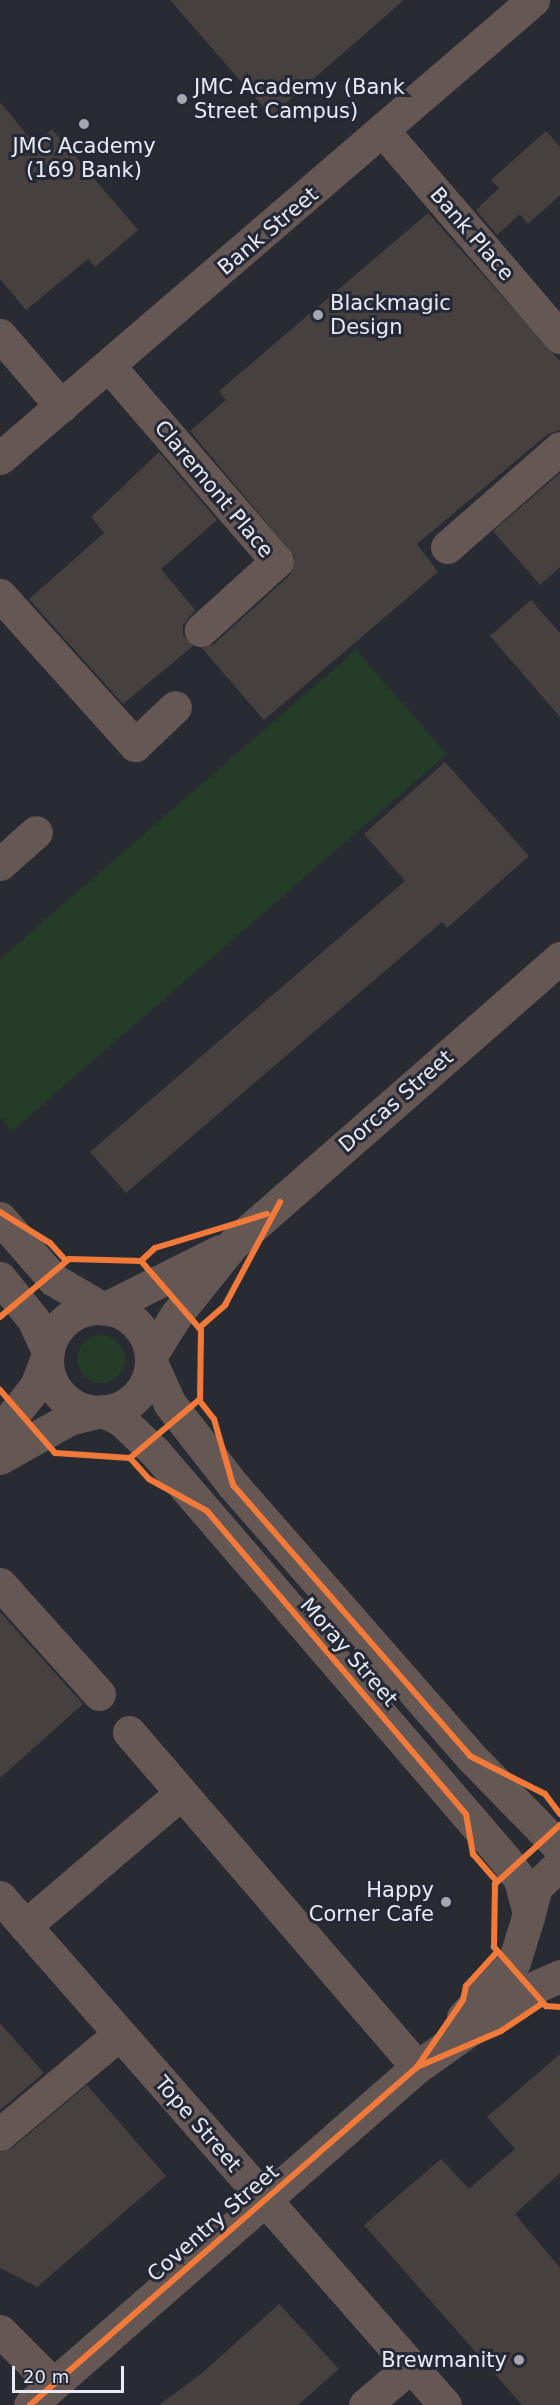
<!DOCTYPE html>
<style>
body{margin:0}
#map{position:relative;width:560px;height:2405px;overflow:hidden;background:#282b32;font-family:"DejaVu Sans",sans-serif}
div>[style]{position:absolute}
.green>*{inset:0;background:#243c28}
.round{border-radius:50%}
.building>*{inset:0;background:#46413e}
.minor>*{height:33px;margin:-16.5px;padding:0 16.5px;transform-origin:16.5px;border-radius:16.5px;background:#645754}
.minor>.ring{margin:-16.5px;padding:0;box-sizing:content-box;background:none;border:33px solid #645754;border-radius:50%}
.cycleway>*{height:6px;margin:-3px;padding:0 3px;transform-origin:3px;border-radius:3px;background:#f17a3a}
.dots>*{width:16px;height:16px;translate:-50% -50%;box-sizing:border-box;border:3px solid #252935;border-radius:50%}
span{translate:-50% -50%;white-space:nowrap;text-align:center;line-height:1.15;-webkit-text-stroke:6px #252935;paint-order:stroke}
.poi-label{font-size:21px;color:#e8ebf3}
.left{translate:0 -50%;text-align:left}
.right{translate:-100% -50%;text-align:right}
.street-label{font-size:21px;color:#e8ebf3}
.scale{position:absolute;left:12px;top:2366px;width:112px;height:27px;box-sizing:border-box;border:3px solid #e8ebf3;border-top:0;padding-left:8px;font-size:18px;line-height:21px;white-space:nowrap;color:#e8ebf3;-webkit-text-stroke:4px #252935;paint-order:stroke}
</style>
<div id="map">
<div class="green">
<div style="clip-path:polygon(356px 650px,447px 754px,12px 1131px,0 1117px,0 959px)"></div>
<div class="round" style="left:77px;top:1335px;width:48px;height:48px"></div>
</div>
<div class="building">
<div style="clip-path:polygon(170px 0,404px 0,271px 116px)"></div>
<div style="clip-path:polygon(0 102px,35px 144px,52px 129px,138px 230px,95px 267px,88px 259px,26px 310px,0 279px)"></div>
<div style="clip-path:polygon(546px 131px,560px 147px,560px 195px,528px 224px,520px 214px,497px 235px,476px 210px,499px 188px,491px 180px)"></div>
<div style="clip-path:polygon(428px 213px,560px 361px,560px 430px,548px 434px,417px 544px,438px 572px,264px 720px,202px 648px,214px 644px,290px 575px,295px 557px,190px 431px,226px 400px,219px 391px)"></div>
<div style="clip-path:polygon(159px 452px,217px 520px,161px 569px,195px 610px,183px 625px,183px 635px,193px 646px,123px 704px,29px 599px,104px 533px,91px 517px)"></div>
<div style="clip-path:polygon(560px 473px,560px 567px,540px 585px,493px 531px)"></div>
<div style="clip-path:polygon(531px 600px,560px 633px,560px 717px,490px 636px)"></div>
<div style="clip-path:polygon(445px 762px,529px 856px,447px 928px,442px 922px,126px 1193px,90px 1152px,405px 881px,364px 834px)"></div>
<div style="clip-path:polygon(0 1612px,83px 1704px,0 1778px)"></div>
<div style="clip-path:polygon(0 2023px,44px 2073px,0 2110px)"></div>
<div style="clip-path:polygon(560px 2054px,560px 2173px,515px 2214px,560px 2268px,560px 2405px,522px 2405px,364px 2225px,441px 2159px,469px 2189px,515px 2149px,487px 2117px)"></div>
<div style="clip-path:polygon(87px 2085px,166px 2176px,37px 2287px,0 2268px,0 2152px,12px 2148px)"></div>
<div style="clip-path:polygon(279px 2304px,339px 2369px,298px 2405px,159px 2405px,201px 2374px)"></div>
</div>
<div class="minor">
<div style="left:384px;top:132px;width:270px;rotate:49.4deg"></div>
<div style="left:0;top:335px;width:94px;rotate:49.3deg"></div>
<div style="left:109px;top:366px;width:257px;rotate:49.3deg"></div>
<div style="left:277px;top:561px;width:103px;rotate:137.8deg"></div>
<div style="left:0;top:458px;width:703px;rotate:-40.67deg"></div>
<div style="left:447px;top:547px;width:150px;rotate:-41.2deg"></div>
<div style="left:0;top:595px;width:202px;rotate:48deg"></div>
<div style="left:135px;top:745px;width:55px;rotate:-43.5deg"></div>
<div style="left:0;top:864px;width:48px;rotate:-41.6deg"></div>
<div style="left:0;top:1218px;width:82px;rotate:48.9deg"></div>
<div style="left:54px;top:1280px;width:56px;rotate:30.3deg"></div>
<div style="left:0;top:1278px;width:53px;rotate:51.2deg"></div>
<div style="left:33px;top:1319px;width:35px;rotate:65deg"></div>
<div style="left:106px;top:1308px;width:127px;rotate:-26.6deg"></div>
<div class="ring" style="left:47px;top:1308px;width:71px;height:71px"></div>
<div style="left:151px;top:1355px;width:47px;rotate:-58deg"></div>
<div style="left:176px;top:1315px;width:90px;rotate:-51.3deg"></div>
<div style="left:232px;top:1245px;width:436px;rotate:-41.2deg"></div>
<div style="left:151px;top:1362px;width:46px;rotate:65.7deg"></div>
<div style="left:170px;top:1404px;width:103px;rotate:52.1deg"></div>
<div style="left:233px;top:1485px;width:360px;rotate:48.8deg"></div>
<div style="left:470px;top:1756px;width:129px;rotate:45.6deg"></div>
<div style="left:102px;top:1411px;width:20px;rotate:24deg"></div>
<div style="left:120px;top:1419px;width:48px;rotate:43.3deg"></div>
<div style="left:155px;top:1452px;width:537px;rotate:49.31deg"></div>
<div style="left:505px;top:1859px;width:26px;rotate:54deg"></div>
<div style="left:520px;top:1880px;width:31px;rotate:75deg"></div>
<div style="left:0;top:1431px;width:58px;rotate:-51.3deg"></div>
<div style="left:36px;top:1386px;width:30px;rotate:-69deg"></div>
<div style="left:0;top:1458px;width:79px;rotate:-29.5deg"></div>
<div style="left:69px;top:1419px;width:30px;rotate:-14deg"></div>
<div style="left:0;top:1584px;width:148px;rotate:48deg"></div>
<div style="left:129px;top:1732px;width:442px;rotate:49.3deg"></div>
<div style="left:0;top:1897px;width:675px;rotate:48.78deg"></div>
<div style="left:528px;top:1917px;width:31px;rotate:-75deg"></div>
<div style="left:536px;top:1887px;width:33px;rotate:-44deg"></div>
<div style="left:25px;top:1926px;width:205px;rotate:-40.4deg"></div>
<div style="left:463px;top:2017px;width:75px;rotate:-47.2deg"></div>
<div style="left:514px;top:1962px;width:47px;rotate:-72.7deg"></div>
<div style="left:0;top:2134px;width:155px;rotate:-40deg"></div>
<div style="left:0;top:2331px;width:74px;rotate:45deg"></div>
<div style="left:30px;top:2405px;width:514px;rotate:-41.13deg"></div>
<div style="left:417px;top:2067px;width:126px;rotate:-35.3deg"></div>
<div style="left:520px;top:1994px;width:44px;rotate:-24.2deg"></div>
<div style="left:365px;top:2405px;width:60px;rotate:-40.3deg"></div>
</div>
<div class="cycleway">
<div style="left:0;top:1212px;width:59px;rotate:31.8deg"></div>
<div style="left:50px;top:1243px;width:24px;rotate:48deg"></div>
<div style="left:141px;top:1261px;width:19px;rotate:-43deg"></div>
<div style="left:155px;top:1248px;width:117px;rotate:-16.9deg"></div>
<div style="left:0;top:1317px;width:90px;rotate:-40deg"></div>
<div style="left:69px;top:1259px;width:72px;rotate:1.6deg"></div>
<div style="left:141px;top:1261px;width:91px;rotate:49deg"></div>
<div style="left:201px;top:1330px;width:69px;rotate:90.8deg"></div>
<div style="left:200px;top:1399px;width:92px;rotate:139.9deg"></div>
<div style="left:130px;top:1458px;width:75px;rotate:-176.2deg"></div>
<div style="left:55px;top:1453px;width:84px;rotate:-131.1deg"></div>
<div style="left:199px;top:1328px;width:35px;rotate:-41deg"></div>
<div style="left:225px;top:1305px;width:117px;rotate:-61.9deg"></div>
<div style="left:199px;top:1400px;width:24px;rotate:52deg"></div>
<div style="left:214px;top:1419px;width:69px;rotate:73.9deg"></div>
<div style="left:233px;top:1485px;width:360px;rotate:48.8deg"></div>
<div style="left:470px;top:1756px;width:84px;rotate:26.9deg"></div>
<div style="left:545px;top:1794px;width:25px;rotate:53deg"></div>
<div style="left:130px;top:1458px;width:28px;rotate:48deg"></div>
<div style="left:149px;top:1479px;width:66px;rotate:28.9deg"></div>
<div style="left:207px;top:1511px;width:399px;rotate:49.5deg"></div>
<div style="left:466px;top:1814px;width:41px;rotate:80.1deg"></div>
<div style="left:473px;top:1854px;width:37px;rotate:49deg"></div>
<div style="left:560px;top:1825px;width:88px;rotate:137.8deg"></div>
<div style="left:495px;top:1884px;width:63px;rotate:90.9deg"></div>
<div style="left:494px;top:1947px;width:79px;rotate:48.6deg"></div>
<div style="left:546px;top:2006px;width:14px;rotate:4deg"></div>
<div style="left:417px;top:2067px;width:91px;rotate:-23.2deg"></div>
<div style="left:501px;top:2031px;width:50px;rotate:-33.7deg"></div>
<div style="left:30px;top:2405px;width:514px;rotate:-41.13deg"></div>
<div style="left:417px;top:2067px;width:81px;rotate:-55.5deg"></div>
<div style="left:463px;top:2000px;width:14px;rotate:-78deg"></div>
<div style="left:466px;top:1986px;width:46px;rotate:-47.6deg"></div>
</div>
<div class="dots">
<div style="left:182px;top:99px;background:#a5a8af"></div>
<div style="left:84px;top:124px;background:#a5a8af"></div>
<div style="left:318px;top:315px;background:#a5a8af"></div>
<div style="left:446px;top:1902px;background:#a5a8af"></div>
<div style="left:519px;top:2360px;background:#a5a8af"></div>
</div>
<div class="poi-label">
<span class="left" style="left:194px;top:99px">JMC Academy (Bank<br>Street Campus)</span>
<span style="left:84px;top:158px">JMC Academy<br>(169 Bank)</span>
<span class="left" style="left:330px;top:315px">Blackmagic<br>Design</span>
<span class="right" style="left:434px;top:1902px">Happy<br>Corner Cafe</span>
<span class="right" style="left:507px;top:2360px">Brewmanity</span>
</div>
<div class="street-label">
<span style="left:268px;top:231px;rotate:-40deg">Bank Street</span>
<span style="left:472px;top:234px;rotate:49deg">Bank Place</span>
<span style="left:214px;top:489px;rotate:50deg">Claremont Place</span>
<span style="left:396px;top:1101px;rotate:-41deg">Dorcas Street</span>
<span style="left:349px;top:1652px;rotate:49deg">Moray Street</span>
<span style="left:198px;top:2124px;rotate:49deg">Tope Street</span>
<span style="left:213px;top:2223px;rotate:-41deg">Coventry Street</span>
</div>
<div class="scale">20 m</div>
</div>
